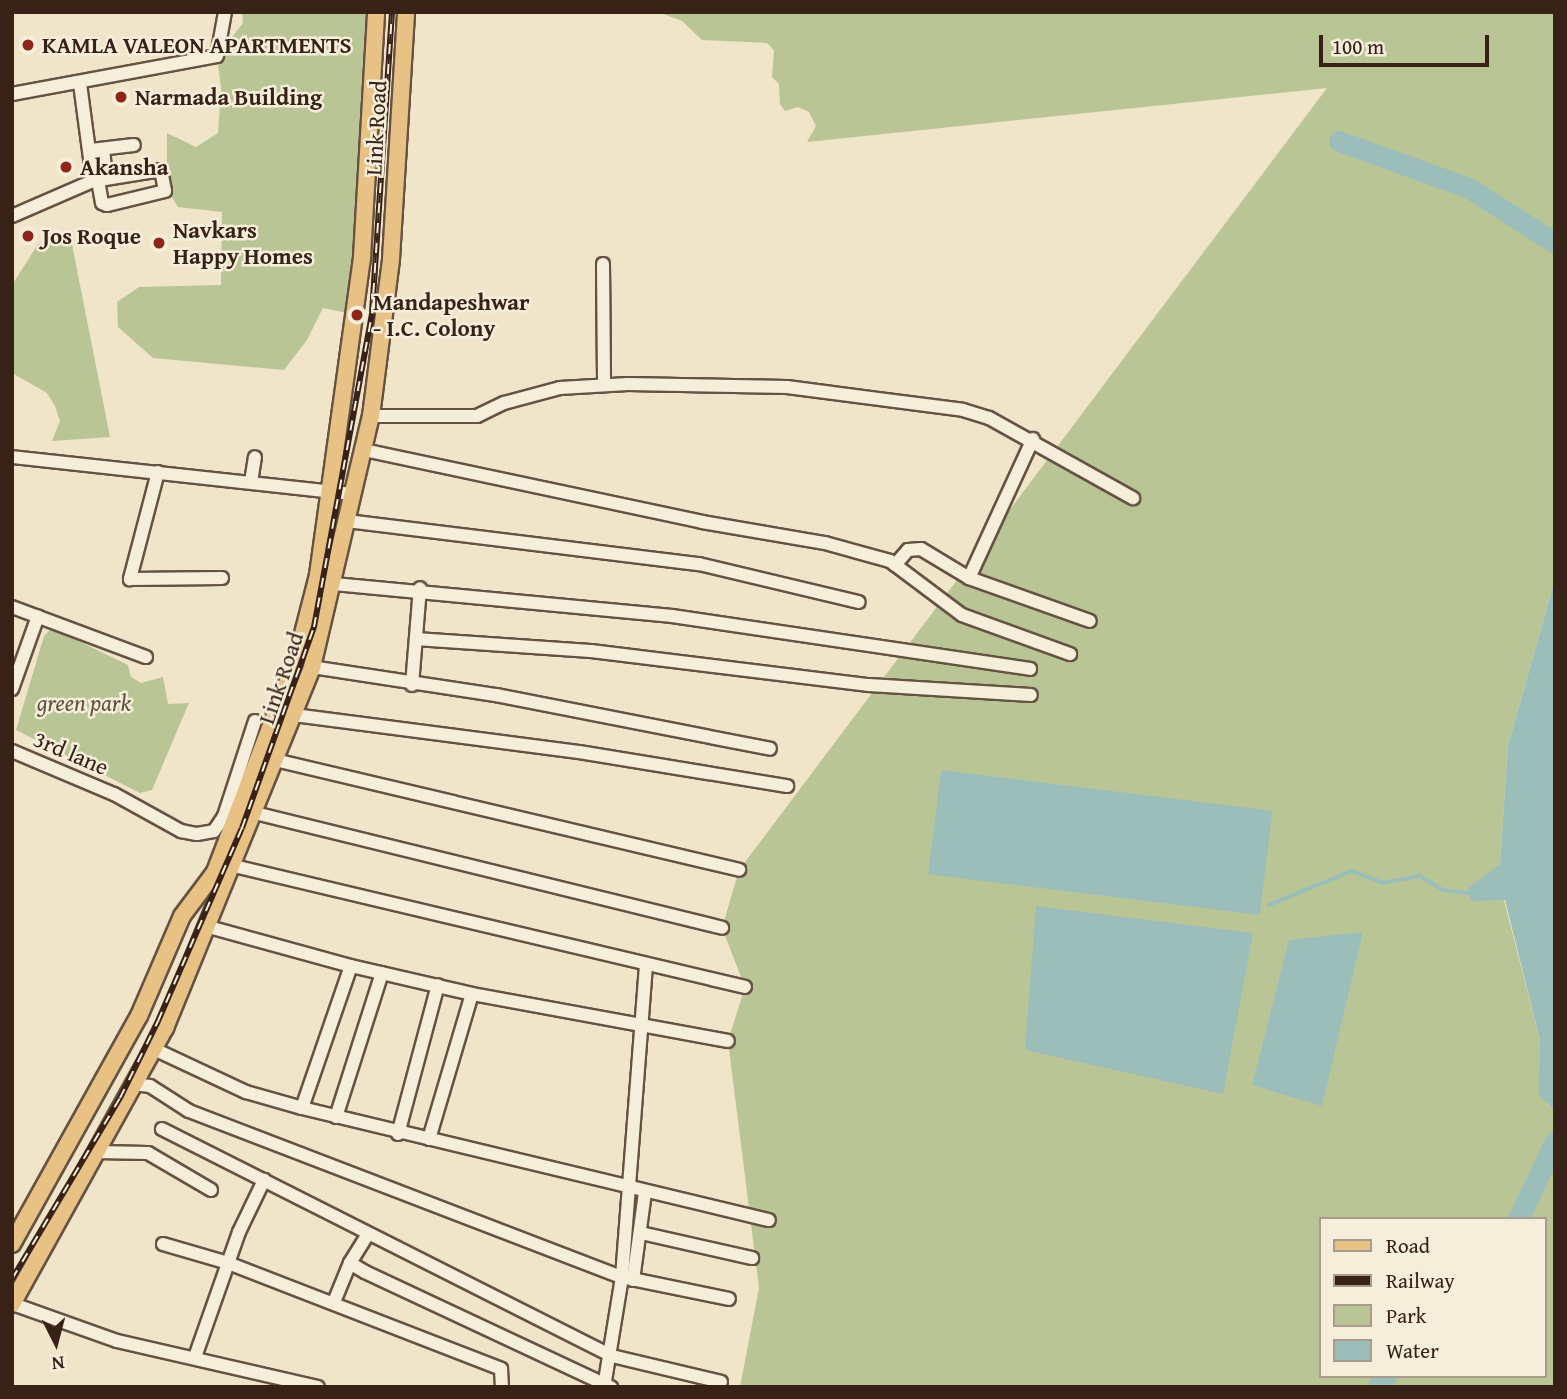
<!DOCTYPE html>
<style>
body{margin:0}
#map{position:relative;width:1567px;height:1399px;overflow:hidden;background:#f0e5c8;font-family:"Gentium Book Plus",serif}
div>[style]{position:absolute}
.green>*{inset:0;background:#bac596}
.water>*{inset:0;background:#9bbeba;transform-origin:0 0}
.stream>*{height:3.5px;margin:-1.75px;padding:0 1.75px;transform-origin:1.75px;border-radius:1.75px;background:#9bbeba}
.river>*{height:21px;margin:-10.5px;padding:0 10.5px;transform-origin:10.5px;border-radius:10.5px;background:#9bbeba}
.roads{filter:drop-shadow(2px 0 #665243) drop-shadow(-2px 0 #665243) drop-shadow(0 2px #665243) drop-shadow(0 -2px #665243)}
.minor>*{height:12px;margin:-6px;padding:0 6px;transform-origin:6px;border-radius:6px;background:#f5eedb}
.major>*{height:16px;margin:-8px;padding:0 8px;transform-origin:8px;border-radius:8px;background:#e8c284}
.rail>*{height:6px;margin-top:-3px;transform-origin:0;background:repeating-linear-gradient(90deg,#f5eedb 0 10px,#382117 0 20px);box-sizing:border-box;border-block:2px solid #382117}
.dots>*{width:19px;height:19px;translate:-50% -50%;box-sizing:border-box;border:4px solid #f5eedb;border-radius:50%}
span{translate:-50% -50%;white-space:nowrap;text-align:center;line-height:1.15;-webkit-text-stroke:5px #f5eedb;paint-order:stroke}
.poi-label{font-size:23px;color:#382117;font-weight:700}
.left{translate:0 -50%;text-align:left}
.street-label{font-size:23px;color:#382117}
.park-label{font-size:23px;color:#5f523d;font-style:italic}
.frame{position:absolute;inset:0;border:14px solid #382117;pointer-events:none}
.legend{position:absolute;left:1319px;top:1217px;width:228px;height:161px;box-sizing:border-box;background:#f5eedb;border:2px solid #a99c8d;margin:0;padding:9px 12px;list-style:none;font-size:21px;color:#382117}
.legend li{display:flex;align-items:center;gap:14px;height:35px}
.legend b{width:35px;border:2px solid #a99c8d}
.north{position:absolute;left:21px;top:1308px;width:70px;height:70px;-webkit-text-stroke:5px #f5eedb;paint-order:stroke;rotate:174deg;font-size:19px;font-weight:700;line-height:28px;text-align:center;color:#382117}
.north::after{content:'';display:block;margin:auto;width:24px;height:32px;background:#382117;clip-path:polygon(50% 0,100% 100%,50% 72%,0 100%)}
.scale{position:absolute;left:1319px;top:35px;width:170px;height:32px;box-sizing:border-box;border:4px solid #382117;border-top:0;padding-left:9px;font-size:21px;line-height:24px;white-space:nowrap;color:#382117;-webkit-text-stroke:5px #f5eedb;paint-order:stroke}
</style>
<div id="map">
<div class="green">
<div style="clip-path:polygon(242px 12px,367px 12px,367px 118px,347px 313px,323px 308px,307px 340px,284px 370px,153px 358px,118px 327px,117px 302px,139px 287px,221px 285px,222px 212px,178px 207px,167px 189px,167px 133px,196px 147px,218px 133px,221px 88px,217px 56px,243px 23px)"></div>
<div style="clip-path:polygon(evenodd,658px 12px,1555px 12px,1555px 579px,1508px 745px,1500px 864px,1472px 900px,1504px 900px,1540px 1041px,1546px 1102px,1555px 1111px,1555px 1387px,740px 1387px,759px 1288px,728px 1041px,745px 987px,722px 928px,739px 870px,1327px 88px,807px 142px,816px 126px,809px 112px,798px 107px,785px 111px,780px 104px,779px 84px,772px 77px,774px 50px,767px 43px,702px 40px,682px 21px,658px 12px,1320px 1219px,1544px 1219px,1544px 1376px,1320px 1376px,1320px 1219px)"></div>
<div style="clip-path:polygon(70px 234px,110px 437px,52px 441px,60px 421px,55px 406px,47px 393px,12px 373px,12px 285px,38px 244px)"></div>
<div style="clip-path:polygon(52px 628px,128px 665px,131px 677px,141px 683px,163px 677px,168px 704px,189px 703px,152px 790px,140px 793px,16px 730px,44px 636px)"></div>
</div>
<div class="water">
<div style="clip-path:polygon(1555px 579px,1555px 1111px,1539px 1095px,1540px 1041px,1505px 900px,1471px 901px,1468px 888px,1500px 864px,1508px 745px)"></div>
<div style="left:941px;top:770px;width:334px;height:105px;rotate:7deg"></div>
<div style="clip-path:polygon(1036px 906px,1253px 933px,1223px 1094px,1025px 1050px)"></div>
<div style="clip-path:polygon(1363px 932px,1322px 1106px,1252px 1085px,1289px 940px)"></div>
</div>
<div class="stream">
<div style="left:1269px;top:905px;width:90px;rotate:-22.3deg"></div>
<div style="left:1352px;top:871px;width:33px;rotate:21deg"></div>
<div style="left:1383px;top:883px;width:38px;rotate:-11deg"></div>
<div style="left:1420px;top:876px;width:27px;rotate:31deg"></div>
<div style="left:1443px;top:890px;width:31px;rotate:7deg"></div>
</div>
<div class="river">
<div style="left:1339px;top:141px;width:138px;rotate:19.9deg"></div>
<div style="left:1469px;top:188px;width:102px;rotate:32.6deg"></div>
<div style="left:1518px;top:1219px;width:86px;rotate:-64.6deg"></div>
<div style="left:1377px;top:1387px;width:14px;rotate:-51deg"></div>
</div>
<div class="roads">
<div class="minor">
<div style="left:12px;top:94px;width:208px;rotate:-10.5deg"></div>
<div style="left:217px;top:56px;width:45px;rotate:-79.7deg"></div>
<div style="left:103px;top:149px;width:19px;rotate:84deg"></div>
<div style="left:91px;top:150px;width:43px;rotate:-6.6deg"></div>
<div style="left:93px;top:181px;width:69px;rotate:-9.2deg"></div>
<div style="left:161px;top:170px;width:21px;rotate:79deg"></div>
<div style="left:165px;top:191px;width:60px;rotate:166.4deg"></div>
<div style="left:107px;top:205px;width:5px;rotate:-158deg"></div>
<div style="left:102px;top:203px;width:23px;rotate:-100deg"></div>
<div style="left:12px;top:216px;width:88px;rotate:-23.4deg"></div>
<div style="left:93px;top:181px;width:99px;rotate:-97.6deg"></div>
<div style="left:603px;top:264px;width:121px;rotate:89.5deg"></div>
<div style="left:371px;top:416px;width:106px"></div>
<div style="left:477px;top:416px;width:30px;rotate:-26deg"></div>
<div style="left:504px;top:403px;width:58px;rotate:-15deg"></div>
<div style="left:560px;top:388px;width:68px;rotate:-3.4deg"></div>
<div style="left:628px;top:384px;width:159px;rotate:1.1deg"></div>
<div style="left:787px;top:387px;width:177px;rotate:7.4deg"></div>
<div style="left:963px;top:410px;width:27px;rotate:17deg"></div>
<div style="left:989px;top:418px;width:165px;rotate:29.1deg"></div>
<div style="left:364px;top:450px;width:346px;rotate:12deg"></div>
<div style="left:702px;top:522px;width:125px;rotate:9.7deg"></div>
<div style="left:825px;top:543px;width:67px;rotate:15.5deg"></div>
<div style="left:890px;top:561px;width:90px;rotate:36.9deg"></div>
<div style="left:962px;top:615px;width:115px;rotate:19.9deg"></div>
<div style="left:12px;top:457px;width:343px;rotate:6.2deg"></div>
<div style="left:158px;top:472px;width:111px;rotate:104.7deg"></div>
<div style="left:130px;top:579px;width:92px;rotate:-0.6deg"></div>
<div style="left:251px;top:482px;width:25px;rotate:-81deg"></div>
<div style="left:347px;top:521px;width:355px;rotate:7deg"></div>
<div style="left:699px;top:564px;width:164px;rotate:13.4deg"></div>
<div style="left:895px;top:565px;width:20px;rotate:-49deg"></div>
<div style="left:908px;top:550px;width:13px;rotate:-4deg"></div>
<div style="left:921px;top:549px;width:56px;rotate:31.1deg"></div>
<div style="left:969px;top:578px;width:128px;rotate:19.6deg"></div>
<div style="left:969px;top:578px;width:153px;rotate:-65.3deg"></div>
<div style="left:334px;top:584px;width:340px;rotate:5.4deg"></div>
<div style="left:672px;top:616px;width:362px;rotate:8.4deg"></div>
<div style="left:12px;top:607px;width:143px;rotate:20.5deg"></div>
<div style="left:416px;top:639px;width:175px;rotate:3.9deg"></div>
<div style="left:591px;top:651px;width:280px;rotate:7deg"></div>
<div style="left:869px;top:685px;width:162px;rotate:3.5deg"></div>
<div style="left:312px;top:667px;width:186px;rotate:8.7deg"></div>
<div style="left:496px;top:695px;width:279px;rotate:11.1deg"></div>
<div style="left:412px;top:685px;width:97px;rotate:-85.3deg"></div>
<div style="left:12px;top:689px;width:77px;rotate:-70.4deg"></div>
<div style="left:294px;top:715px;width:287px;rotate:7.4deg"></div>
<div style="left:579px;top:752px;width:211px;rotate:9.3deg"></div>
<div style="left:12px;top:751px;width:111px;rotate:22.9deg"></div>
<div style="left:114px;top:794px;width:77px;rotate:28.9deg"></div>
<div style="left:181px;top:831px;width:16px;rotate:11deg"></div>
<div style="left:197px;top:834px;width:17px;rotate:-10deg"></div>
<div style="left:214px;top:831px;width:18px;rotate:-56deg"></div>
<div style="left:224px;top:816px;width:100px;rotate:-71.9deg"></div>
<div style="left:275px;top:760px;width:477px;rotate:13.3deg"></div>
<div style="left:255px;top:813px;width:481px;rotate:13.8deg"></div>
<div style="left:234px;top:866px;width:525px;rotate:13.32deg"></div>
<div style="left:209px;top:927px;width:147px;rotate:15.4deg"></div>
<div style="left:351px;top:966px;width:124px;rotate:13deg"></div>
<div style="left:472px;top:994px;width:260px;rotate:10.4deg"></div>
<div style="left:154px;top:1049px;width:102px;rotate:25.1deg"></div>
<div style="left:246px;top:1092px;width:58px;rotate:15.9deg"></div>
<div style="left:302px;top:1108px;width:480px;rotate:13.5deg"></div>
<div style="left:134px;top:1084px;width:16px;rotate:7deg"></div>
<div style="left:150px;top:1086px;width:46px;rotate:32.7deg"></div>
<div style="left:189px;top:1111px;width:464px;rotate:21deg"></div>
<div style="left:622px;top:1277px;width:313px;rotate:-85.6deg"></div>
<div style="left:302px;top:1108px;width:150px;rotate:-71deg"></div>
<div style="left:336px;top:1117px;width:151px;rotate:-72.3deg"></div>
<div style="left:162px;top:1129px;width:504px;rotate:26.77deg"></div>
<div style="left:612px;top:1356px;width:112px;rotate:13.4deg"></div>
<div style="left:398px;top:1134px;width:154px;rotate:-75deg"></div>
<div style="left:429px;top:1139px;width:151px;rotate:-73.5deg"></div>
<div style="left:96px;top:1152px;width:52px;rotate:1.1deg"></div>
<div style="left:148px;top:1153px;width:73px;rotate:30.4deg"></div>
<div style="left:641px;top:1233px;width:114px;rotate:12.7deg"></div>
<div style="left:368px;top:1234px;width:34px;rotate:122deg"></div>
<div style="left:350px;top:1263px;width:17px;rotate:31deg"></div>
<div style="left:365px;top:1272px;width:272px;rotate:25.1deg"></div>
<div style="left:163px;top:1244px;width:68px;rotate:16.3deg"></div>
<div style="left:228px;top:1263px;width:293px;rotate:21.2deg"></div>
<div style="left:501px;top:1369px;width:18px;rotate:87deg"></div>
<div style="left:633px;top:1280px;width:89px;rotate:-82.2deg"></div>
<div style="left:334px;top:1302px;width:42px;rotate:-67.7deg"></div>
<div style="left:13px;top:1304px;width:110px;rotate:19.6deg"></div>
<div style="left:117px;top:1341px;width:206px;rotate:12.9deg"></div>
<div style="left:195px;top:1357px;width:133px;rotate:-70.6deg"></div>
<div style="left:239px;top:1232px;width:58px;rotate:-64.3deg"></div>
<div style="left:604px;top:1387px;width:111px;rotate:-80.7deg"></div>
<div style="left:622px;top:1277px;width:109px;rotate:11.6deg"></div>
</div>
<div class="major">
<div style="left:12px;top:1244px;width:261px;rotate:-60.9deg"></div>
<div style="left:139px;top:1016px;width:109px;rotate:-66.7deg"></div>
<div style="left:182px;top:916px;width:55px;rotate:-53.1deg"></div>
<div style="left:215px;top:872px;width:230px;rotate:-69.1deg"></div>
<div style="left:297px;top:657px;width:85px;rotate:-75.6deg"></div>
<div style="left:318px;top:575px;width:321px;rotate:-82.1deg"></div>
<div style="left:362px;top:257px;width:245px;rotate:-86.7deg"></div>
<div style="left:12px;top:1304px;width:316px;rotate:-61deg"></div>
<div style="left:165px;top:1028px;width:390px;rotate:-67.8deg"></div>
<div style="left:312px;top:667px;width:258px;rotate:-76.8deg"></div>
<div style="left:371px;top:416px;width:158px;rotate:-82.7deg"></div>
<div style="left:391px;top:259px;width:247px;rotate:-86.5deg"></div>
</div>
</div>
<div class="rail">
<div style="left:12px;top:1279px;width:211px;rotate:-59.2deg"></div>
<div style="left:120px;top:1098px;width:86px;rotate:-63.7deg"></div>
<div style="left:158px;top:1021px;width:210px;rotate:-66.5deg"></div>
<div style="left:242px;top:828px;width:214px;rotate:-70.3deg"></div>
<div style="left:314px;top:627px;width:319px;rotate:-79.5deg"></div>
<div style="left:372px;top:313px;width:302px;rotate:-86.2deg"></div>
</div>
<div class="dots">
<div style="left:28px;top:45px;background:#8f2418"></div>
<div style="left:121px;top:97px;background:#8f2418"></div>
<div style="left:66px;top:167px;background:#8f2418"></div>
<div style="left:28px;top:236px;background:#8f2418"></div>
<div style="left:159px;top:243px;background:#8f2418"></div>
<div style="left:357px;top:315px;background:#8f2418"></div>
</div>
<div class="poi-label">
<span class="left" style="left:42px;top:45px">KAMLA VALEON APARTMENTS</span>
<span class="left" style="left:135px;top:97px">Narmada Building</span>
<span class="left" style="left:80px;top:167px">Akansha</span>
<span class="left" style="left:173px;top:243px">Navkars<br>Happy Homes</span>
<span class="left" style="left:42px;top:236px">Jos Roque</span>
<span class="left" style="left:373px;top:315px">Mandapeshwar<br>- I.C. Colony</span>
</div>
<div class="street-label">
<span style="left:376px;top:128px;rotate:-87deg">Link Road</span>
<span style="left:281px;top:678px;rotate:-71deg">Link Road</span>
<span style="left:71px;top:753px;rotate:23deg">3rd lane</span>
</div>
<div class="park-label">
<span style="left:84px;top:703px">green park</span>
</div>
<div class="frame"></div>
<ul class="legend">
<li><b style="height:9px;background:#e8c284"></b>Road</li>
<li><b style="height:9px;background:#382117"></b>Railway</li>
<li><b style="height:19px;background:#bac596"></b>Park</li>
<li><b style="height:19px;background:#9bbeba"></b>Water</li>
</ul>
<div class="north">N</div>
<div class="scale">100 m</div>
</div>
